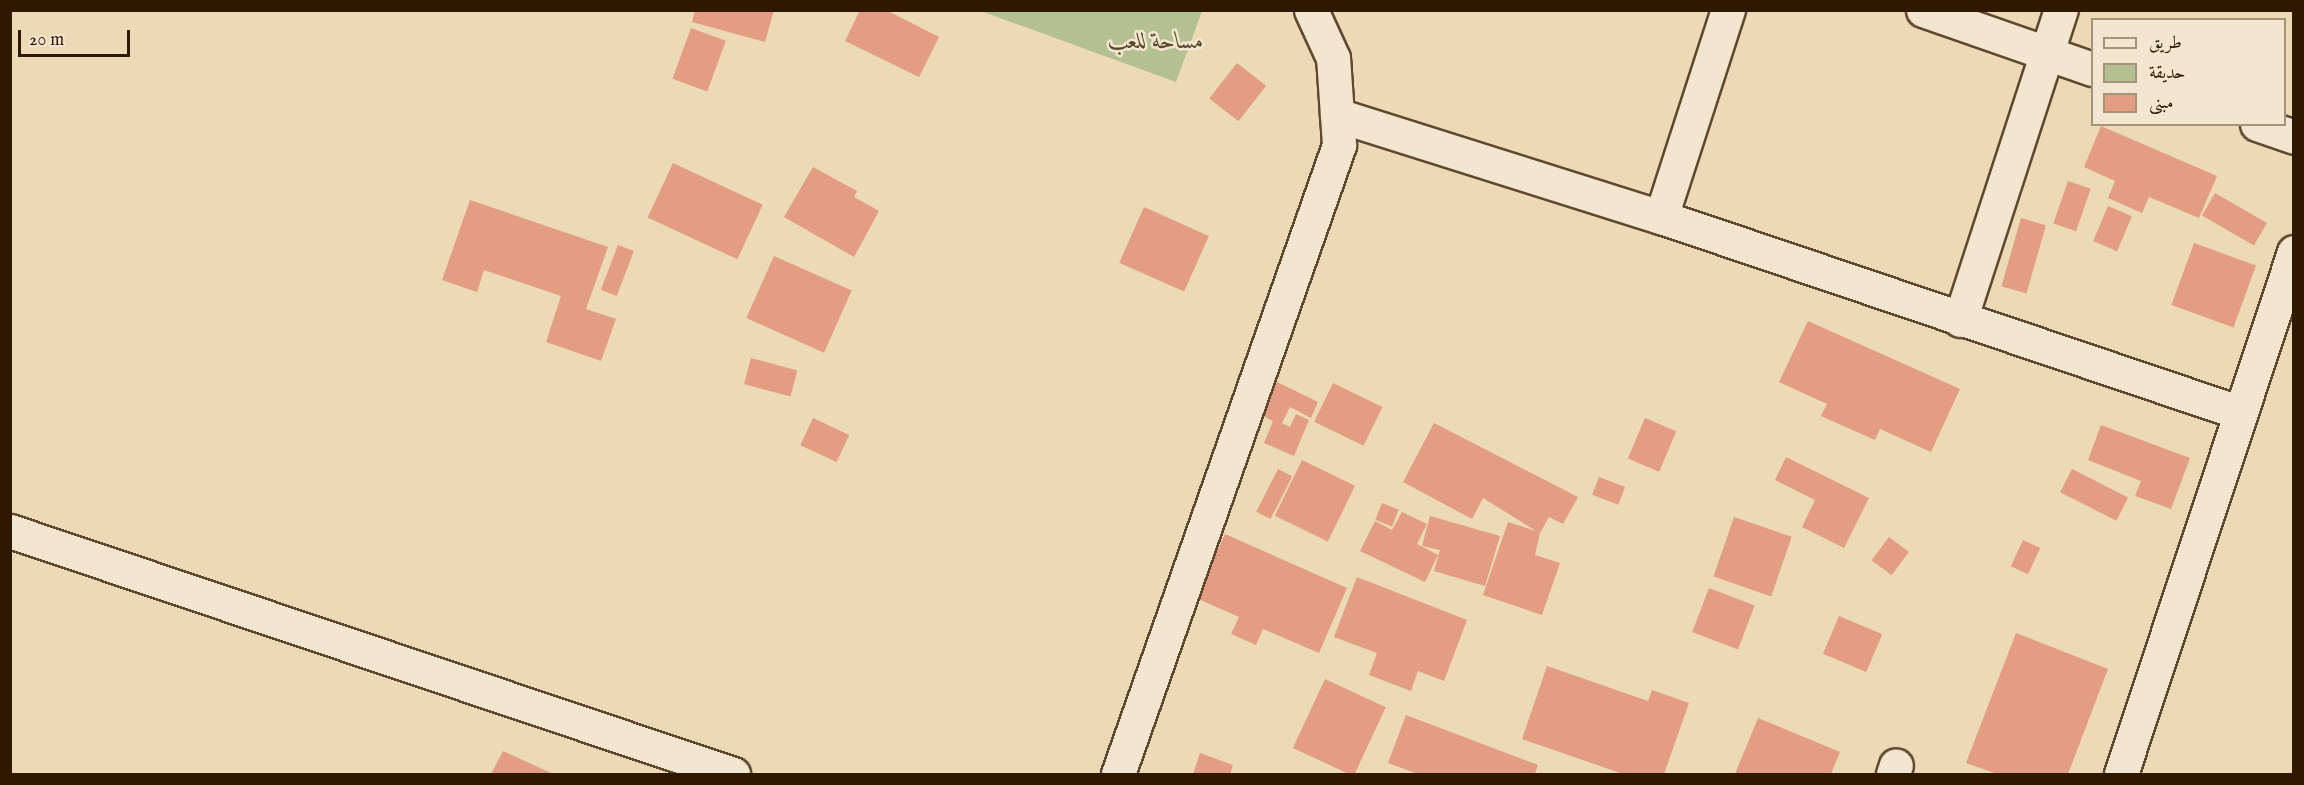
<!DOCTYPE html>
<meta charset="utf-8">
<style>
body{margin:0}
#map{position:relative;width:2304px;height:785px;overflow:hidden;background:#ecd9b6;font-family:"IM FELL English",Amiri,serif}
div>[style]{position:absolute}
.green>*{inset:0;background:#b4c091}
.building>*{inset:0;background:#e39d82;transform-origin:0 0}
.roads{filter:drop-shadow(2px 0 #5f482e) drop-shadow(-2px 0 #5f482e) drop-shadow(0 2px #5f482e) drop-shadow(0 -2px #5f482e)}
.minor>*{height:33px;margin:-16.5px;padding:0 16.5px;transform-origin:16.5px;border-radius:16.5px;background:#f3e6d0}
span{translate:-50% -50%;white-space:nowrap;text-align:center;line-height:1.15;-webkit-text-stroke:5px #f3e6d0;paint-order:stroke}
.park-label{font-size:24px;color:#584a2c;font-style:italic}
.frame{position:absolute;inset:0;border:12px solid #301700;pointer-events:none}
.legend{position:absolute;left:2091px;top:18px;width:195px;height:108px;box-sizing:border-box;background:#f3e6d0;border:2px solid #a5937d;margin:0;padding:8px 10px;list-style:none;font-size:18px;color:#301700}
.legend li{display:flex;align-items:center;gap:12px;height:30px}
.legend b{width:30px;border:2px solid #a5937d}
.scale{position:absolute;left:18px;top:30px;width:112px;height:27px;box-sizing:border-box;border:3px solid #301700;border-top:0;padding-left:8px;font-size:18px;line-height:21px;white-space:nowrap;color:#301700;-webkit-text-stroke:4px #f3e6d0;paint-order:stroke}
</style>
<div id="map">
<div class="green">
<div style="clip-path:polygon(981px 11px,1202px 11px,1176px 82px)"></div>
</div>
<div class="building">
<div style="clip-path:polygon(695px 10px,774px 10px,765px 42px,692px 22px)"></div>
<div style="clip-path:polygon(860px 10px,886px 10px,939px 37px,919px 77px,845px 41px)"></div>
<div style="left:691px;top:28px;width:37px;height:54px;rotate:20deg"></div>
<div style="left:1237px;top:63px;width:37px;height:45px;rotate:38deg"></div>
<div style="clip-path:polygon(2101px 126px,2217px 176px,2199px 218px,2149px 197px,2142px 213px,2108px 198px,2115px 181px,2084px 167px)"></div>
<div style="left:673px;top:163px;width:99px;height:60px;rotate:25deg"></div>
<div style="clip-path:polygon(813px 167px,857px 191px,854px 197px,879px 211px,854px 257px,784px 217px)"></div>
<div style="left:2068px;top:181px;width:24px;height:45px;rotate:19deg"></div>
<div style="left:2215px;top:193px;width:60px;height:26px;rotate:30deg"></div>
<div style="clip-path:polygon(470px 200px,608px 247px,586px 309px,616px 319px,601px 361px,546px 342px,561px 296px,484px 270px,477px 292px,442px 280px)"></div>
<div style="left:2108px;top:206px;width:26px;height:38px;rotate:23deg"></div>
<div style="left:1144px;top:207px;width:71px;height:61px;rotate:24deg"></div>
<div style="left:2021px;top:218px;width:26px;height:71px;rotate:16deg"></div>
<div style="left:2194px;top:243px;width:66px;height:66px;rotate:20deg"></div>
<div style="left:618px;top:245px;width:17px;height:48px;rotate:21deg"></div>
<div style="left:774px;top:256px;width:85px;height:68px;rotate:24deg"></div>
<div style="clip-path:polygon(1808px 321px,1960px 389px,1931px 452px,1880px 429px,1875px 440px,1821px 416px,1827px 404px,1779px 382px)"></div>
<div style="left:751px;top:358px;width:48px;height:27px;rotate:15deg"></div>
<div style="clip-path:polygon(1265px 376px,1318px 402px,1311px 418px,1290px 407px,1282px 423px,1290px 427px,1296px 414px,1309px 420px,1294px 456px,1264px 443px,1273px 421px,1249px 409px)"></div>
<div style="left:1333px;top:383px;width:55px;height:43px;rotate:26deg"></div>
<div style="left:813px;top:418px;width:40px;height:30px;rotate:25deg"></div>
<div style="left:1645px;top:418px;width:34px;height:44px;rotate:23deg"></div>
<div style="clip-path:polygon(1434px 423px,1578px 497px,1563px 524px,1549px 517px,1540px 533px,1535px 555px,1560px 563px,1542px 615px,1483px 595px,1508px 522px,1536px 531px,1483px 498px,1472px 519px,1403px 482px)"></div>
<div style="clip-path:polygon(2101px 425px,2190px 458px,2171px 509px,2135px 496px,2141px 481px,2088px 460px)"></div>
<div style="clip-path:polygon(1786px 457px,1869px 498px,1844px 548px,1802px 527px,1815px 500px,1775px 480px)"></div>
<div style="left:1302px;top:460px;width:59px;height:62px;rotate:26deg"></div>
<div style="left:1278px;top:469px;width:16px;height:48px;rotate:27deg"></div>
<div style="left:2072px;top:469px;width:63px;height:26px;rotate:27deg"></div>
<div style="left:1599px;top:477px;width:28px;height:19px;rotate:21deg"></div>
<div style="left:1382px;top:503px;width:18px;height:18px;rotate:22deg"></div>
<div style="clip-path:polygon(1402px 512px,1427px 524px,1417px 544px,1438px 555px,1425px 582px,1360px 551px,1375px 521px,1392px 530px)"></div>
<div style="clip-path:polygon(1430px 516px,1500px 536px,1485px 586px,1434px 571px,1440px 550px,1422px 546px)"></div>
<div style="left:1734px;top:517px;width:61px;height:63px;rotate:19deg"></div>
<div style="clip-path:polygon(1225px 534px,1347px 588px,1319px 653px,1263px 629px,1256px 645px,1231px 634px,1239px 617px,1196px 598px)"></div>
<div style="left:1889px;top:537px;width:25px;height:29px;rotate:37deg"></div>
<div style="left:2023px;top:540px;width:19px;height:29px;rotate:25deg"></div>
<div style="clip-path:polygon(1357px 577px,1467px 620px,1444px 681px,1418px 671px,1411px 691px,1369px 675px,1377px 653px,1334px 637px)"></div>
<div style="left:1709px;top:588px;width:49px;height:47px;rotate:21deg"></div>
<div style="left:1839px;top:616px;width:47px;height:41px;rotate:23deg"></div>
<div style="clip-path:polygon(2016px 633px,2108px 669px,2068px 774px,1997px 774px,1966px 763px)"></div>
<div style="clip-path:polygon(1547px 666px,1648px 701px,1652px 690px,1689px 703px,1664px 774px,1623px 774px,1522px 739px)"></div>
<div style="left:1325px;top:679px;width:67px;height:76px;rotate:25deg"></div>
<div style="clip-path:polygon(1406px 715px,1538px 765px,1535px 774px,1418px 774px,1388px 763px)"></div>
<div style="clip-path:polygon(1758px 718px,1840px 752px,1831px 774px,1735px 774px)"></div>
<div style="clip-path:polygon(503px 751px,553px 774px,491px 774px)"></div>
<div style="clip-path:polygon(1200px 753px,1233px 765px,1230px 774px,1193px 774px)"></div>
</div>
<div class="roads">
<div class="minor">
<div style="left:1923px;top:10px;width:179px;rotate:19.2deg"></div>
<div style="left:1337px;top:115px;width:340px;rotate:17.5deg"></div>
<div style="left:1661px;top:217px;width:609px;rotate:18.67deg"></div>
<div style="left:2257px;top:124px;width:39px;rotate:19deg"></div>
<div style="left:1661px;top:217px;width:218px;rotate:-72.1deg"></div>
<div style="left:1960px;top:320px;width:326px;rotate:-72deg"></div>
<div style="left:10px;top:531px;width:763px;rotate:18.58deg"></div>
<div style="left:1118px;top:774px;width:667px;rotate:-70.64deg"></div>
<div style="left:1339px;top:145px;width:87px;rotate:-93.9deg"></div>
<div style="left:1333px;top:58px;width:53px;rotate:-114.6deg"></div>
<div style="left:1893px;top:774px;width:9px;rotate:-72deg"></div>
<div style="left:2121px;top:774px;width:550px;rotate:-71.66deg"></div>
</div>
</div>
<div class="park-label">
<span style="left:1156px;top:42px">مساحة للعب</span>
</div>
<div class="frame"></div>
<ul class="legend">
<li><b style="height:8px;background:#f3e6d0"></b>طريق</li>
<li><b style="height:16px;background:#b4c091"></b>حديقة</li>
<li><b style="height:16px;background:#e39d82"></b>مبنى</li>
</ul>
<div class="scale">20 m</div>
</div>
